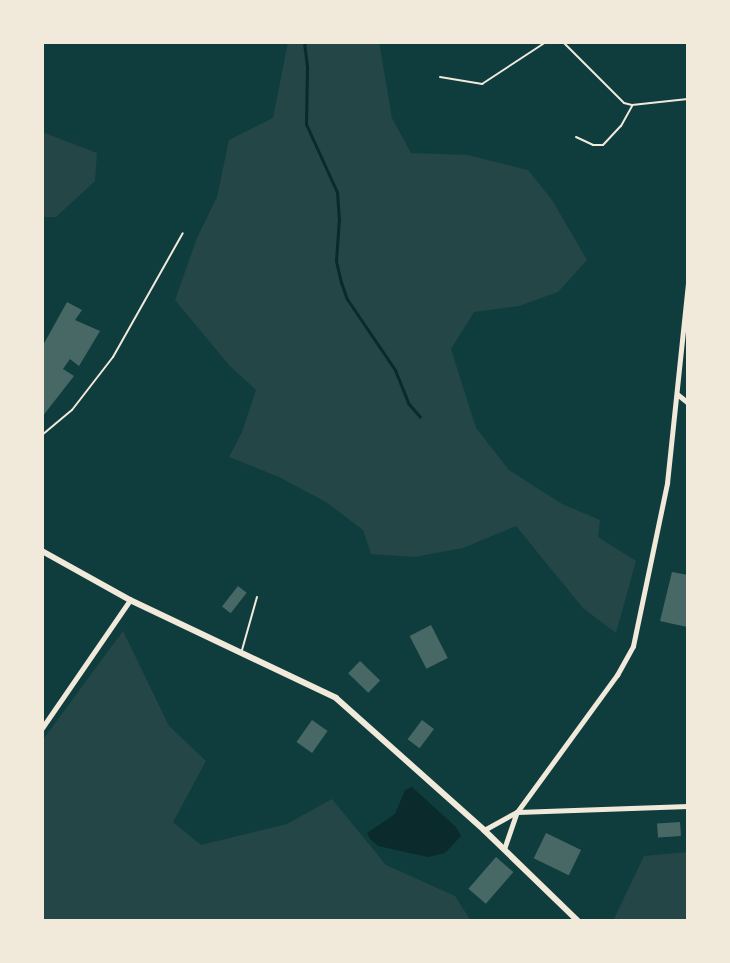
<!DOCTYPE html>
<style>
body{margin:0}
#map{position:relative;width:730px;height:963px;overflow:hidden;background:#0f3d3e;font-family:Commissioner,sans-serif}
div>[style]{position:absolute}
.green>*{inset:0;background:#244646}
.water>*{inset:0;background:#0a2a2b}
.stream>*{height:3px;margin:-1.5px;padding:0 1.5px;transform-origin:1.5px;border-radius:1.5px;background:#0a2a2b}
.building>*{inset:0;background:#486865;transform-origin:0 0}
.service>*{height:2px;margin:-1px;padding:0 1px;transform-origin:1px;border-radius:1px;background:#f1e9da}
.minor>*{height:5px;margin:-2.5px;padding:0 2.5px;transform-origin:2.5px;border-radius:2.5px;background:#f1e9da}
.tertiary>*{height:6px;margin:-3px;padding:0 3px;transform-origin:3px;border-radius:3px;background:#f1e9da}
span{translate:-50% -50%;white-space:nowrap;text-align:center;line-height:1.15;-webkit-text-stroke:6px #f1e9da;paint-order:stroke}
.frame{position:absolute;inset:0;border:44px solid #f1e9da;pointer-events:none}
</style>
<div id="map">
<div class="green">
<div style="clip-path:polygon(288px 42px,379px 42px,392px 118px,411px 153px,468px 155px,528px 170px,552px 200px,587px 260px,558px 292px,519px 306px,474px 312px,451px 349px,476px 428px,509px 470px,562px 504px,600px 520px,598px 537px,636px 561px,616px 633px,583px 608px,516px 526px,463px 548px,414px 557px,371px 554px,363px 530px,326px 502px,279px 477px,229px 457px,242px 432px,256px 390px,230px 366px,175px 300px,197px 238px,217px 197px,229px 140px,273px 118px)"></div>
<div style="clip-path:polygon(42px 132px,97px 153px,95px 181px,56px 217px,42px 217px)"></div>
<div style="clip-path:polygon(123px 631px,169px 726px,206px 761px,173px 822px,201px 845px,287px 824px,332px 799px,386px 865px,455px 896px,471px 921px,42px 921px,42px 741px)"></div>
<div style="clip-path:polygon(688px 852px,688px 921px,613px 921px,644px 856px)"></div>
</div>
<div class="water">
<div style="clip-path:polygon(412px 787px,456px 827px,461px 836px,445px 853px,428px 857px,378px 846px,370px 839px,367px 833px,395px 814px,405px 790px)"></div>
</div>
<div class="stream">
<div style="left:304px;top:42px;width:26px;rotate:83deg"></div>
<div style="left:307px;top:68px;width:56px;rotate:91deg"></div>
<div style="left:306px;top:124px;width:75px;rotate:65.5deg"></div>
<div style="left:337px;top:192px;width:26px;rotate:86deg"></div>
<div style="left:339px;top:218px;width:43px;rotate:94deg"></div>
<div style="left:336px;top:261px;width:22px;rotate:77deg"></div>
<div style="left:341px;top:282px;width:18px;rotate:71deg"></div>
<div style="left:347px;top:299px;width:86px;rotate:55.9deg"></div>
<div style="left:395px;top:370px;width:35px;rotate:68deg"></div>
<div style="left:408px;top:403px;width:18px;rotate:49deg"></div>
</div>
<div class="building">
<div style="clip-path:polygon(67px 302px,82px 310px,75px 320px,100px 331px,79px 366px,70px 359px,63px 369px,74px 376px,42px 417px,42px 347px)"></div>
<div style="clip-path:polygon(672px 572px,688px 575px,687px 627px,660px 621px)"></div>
<div style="left:238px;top:586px;width:11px;height:26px;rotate:38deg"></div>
<div style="left:431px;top:625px;width:37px;height:24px;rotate:63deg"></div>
<div style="left:360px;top:661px;width:28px;height:17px;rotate:44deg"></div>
<div style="left:312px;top:720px;width:19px;height:27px;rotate:35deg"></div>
<div style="left:422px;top:720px;width:15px;height:24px;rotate:37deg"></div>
<div style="left:680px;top:822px;width:14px;height:23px;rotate:86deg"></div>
<div style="left:546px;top:833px;width:39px;height:28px;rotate:26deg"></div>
<div style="left:496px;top:857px;width:23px;height:42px;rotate:41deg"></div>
</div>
<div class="service">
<div style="left:563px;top:42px;width:86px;rotate:45deg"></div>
<div style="left:624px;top:103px;width:8px;rotate:14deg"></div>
<div style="left:632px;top:105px;width:56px;rotate:-6.1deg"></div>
<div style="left:440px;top:77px;width:43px;rotate:9.5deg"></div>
<div style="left:482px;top:84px;width:77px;rotate:-33.3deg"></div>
<div style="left:576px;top:137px;width:19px;rotate:25deg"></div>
<div style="left:593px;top:145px;width:10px"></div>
<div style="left:603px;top:145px;width:26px;rotate:-47deg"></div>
<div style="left:621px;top:126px;width:23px;rotate:-61deg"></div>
<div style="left:42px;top:435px;width:39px;rotate:-40deg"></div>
<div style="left:72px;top:410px;width:67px;rotate:-52.3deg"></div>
<div style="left:113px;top:357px;width:142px;rotate:-60.6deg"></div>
<div style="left:242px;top:650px;width:55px;rotate:-74.2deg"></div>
</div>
<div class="minor">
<div style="left:677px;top:394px;width:14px;rotate:39deg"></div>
<div style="left:42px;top:728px;width:155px;rotate:-55.5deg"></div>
<div style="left:484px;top:830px;width:38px;rotate:-29deg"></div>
<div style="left:517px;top:812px;width:171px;rotate:-2deg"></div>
<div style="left:504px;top:849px;width:39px;rotate:-71deg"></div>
<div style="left:517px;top:812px;width:170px;rotate:-53.9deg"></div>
<div style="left:617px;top:675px;width:33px;rotate:-61deg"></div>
<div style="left:633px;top:646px;width:167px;rotate:-78.2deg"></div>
<div style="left:667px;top:483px;width:200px;rotate:-84deg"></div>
</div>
<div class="tertiary">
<div style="left:42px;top:551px;width:101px;rotate:29.1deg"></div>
<div style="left:130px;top:600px;width:228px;rotate:25.4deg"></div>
<div style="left:336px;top:698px;width:198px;rotate:41.7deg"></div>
<div style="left:484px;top:830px;width:131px;rotate:44.1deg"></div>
</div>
<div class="frame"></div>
</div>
